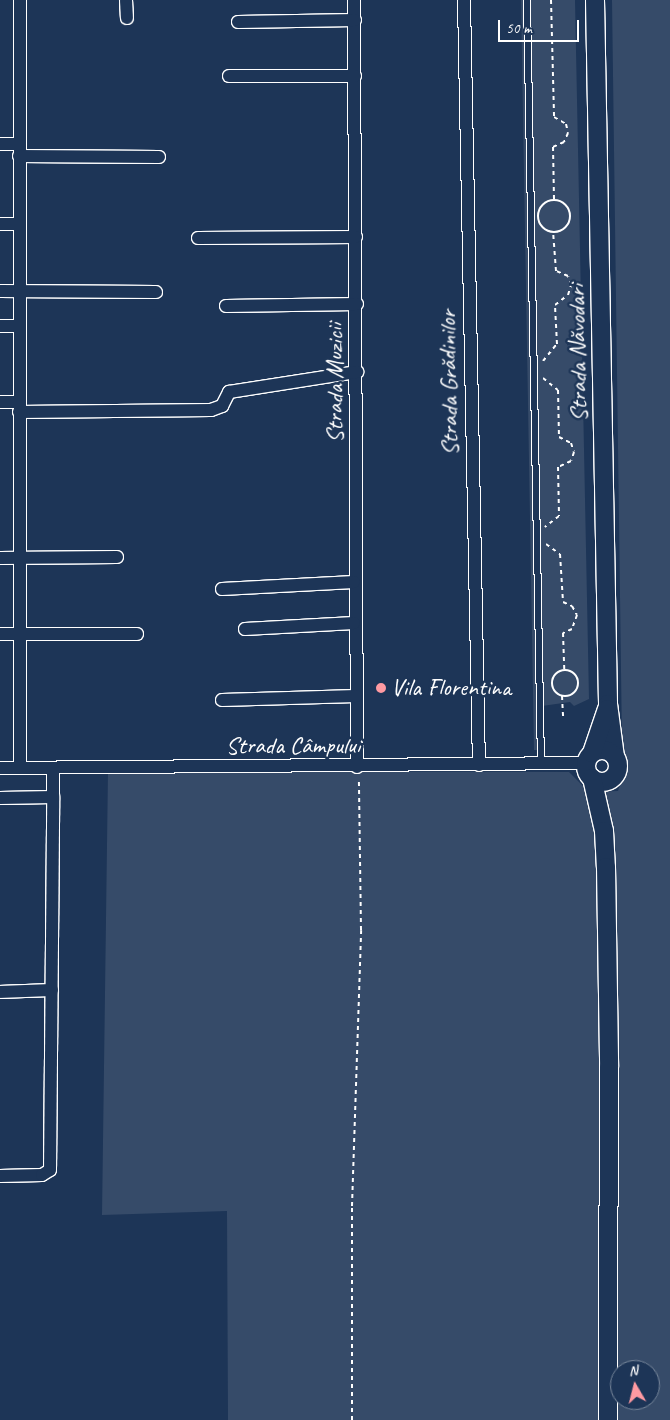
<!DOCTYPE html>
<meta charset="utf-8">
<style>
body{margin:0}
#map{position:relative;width:670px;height:1420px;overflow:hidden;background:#1d3557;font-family:Caveat,sans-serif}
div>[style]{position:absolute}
.green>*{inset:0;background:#364b69}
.path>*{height:2px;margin-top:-1px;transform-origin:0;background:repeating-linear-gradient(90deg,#fff 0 4px,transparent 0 8px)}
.path>.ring{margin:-1px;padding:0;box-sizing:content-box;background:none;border:2px solid #fff;border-radius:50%}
.roads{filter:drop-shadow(1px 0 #fff) drop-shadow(-1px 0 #fff) drop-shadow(0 1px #fff) drop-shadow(0 -1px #fff)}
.lane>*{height:6px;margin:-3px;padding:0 3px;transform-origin:3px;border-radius:3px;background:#1d3557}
.street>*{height:12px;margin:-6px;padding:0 6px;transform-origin:6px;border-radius:6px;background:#1d3557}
.secondary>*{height:18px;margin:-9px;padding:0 9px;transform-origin:9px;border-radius:9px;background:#1d3557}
.secondary>.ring{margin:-9px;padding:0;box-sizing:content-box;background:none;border:18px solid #1d3557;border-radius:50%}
.dots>*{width:14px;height:14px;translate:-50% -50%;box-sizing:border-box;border:2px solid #1d3557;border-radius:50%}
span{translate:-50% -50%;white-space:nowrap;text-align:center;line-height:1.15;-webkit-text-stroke:5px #1d3557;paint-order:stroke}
.street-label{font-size:24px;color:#fff}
.poi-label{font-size:24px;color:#fff}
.left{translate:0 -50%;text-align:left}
.north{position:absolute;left:610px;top:1360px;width:50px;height:50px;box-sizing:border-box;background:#1d3557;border:1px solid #77869a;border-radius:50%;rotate:352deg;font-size:14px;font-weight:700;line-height:20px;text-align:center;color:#fff}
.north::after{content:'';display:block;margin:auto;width:18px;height:22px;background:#ff9aa2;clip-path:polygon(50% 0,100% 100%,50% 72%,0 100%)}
.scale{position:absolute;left:498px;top:20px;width:81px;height:22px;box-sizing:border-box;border:2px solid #fff;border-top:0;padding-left:6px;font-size:15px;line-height:18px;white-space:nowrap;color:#fff;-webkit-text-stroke:4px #1d3557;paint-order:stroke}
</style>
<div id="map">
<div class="green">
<div style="clip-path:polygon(521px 0,575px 0,589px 699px,574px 706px,570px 702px,542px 706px,542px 750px,534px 750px)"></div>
<div style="clip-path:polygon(evenodd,612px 0,670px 0,670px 1420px,228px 1420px,227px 1211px,102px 1215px,108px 771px,569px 772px,589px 792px,618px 791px,625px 769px,622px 744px,612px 0,620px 1370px,650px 1370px,650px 1400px,620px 1400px,620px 1370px)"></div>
</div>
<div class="path">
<div style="left:551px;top:0;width:117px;rotate:88.5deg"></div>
<div style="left:554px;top:117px;width:14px;rotate:30deg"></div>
<div style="left:566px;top:124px;width:9px;rotate:77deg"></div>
<div style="left:568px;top:133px;width:10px;rotate:114deg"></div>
<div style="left:564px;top:142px;width:12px;rotate:156deg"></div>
<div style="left:553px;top:147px;width:53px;rotate:88.9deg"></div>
<div class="ring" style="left:538px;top:200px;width:30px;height:30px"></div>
<div style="left:543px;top:361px;width:22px;rotate:-51deg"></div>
<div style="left:557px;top:344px;width:39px;rotate:-93deg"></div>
<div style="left:555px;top:305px;width:16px;rotate:-38deg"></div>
<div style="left:568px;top:295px;width:10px;rotate:-73deg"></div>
<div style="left:571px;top:285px;width:9px;rotate:-108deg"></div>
<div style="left:568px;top:276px;width:13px;rotate:-157deg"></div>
<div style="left:556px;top:271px;width:40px;rotate:-94.3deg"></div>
<div style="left:543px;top:378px;width:19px;rotate:39deg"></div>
<div style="left:558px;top:390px;width:47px;rotate:88.8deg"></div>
<div style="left:559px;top:437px;width:13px;rotate:27deg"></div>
<div style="left:571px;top:443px;width:9px;rotate:72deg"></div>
<div style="left:574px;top:452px;width:9px;rotate:108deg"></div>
<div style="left:571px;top:461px;width:14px;rotate:155deg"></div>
<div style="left:558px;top:467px;width:49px;rotate:88.8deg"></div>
<div style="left:559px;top:516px;width:18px;rotate:142deg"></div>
<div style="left:546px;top:544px;width:17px;rotate:36deg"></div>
<div style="left:560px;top:554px;width:48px;rotate:86.4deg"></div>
<div style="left:563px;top:602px;width:10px;rotate:24deg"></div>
<div style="left:572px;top:606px;width:10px;rotate:61deg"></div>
<div style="left:577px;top:615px;width:15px;rotate:110deg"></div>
<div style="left:572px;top:629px;width:10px;rotate:156deg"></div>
<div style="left:563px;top:633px;width:37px;rotate:88deg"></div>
<div class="ring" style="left:552px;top:670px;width:24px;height:24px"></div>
<div style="left:562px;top:696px;width:20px;rotate:87deg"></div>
<div style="left:352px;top:1420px;width:214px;rotate:-90deg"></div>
<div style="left:352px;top:1206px;width:276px;rotate:-88.1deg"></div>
<div style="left:361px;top:930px;width:152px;rotate:-90.8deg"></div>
</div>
<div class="roads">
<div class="lane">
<div style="left:527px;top:0;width:763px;rotate:88.95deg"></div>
</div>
<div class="street">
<div style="left:126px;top:0;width:18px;rotate:87deg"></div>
<div style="left:354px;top:0;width:767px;rotate:89.78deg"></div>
<div style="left:464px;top:0;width:765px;rotate:88.88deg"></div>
<div style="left:238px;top:22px;width:117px;rotate:-1deg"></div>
<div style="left:229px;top:76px;width:126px"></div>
<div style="left:0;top:144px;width:19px"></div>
<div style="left:19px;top:156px;width:140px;rotate:0.4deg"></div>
<div style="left:0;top:224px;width:18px"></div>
<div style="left:198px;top:238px;width:158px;rotate:-0.4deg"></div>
<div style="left:0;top:291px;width:156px;rotate:0.4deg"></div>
<div style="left:226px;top:306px;width:131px;rotate:-0.9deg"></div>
<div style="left:0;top:326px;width:18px"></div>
<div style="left:0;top:402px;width:19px"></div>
<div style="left:19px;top:412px;width:192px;rotate:-0.6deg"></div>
<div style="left:211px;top:410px;width:12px;rotate:-20deg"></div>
<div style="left:222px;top:406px;width:16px;rotate:-63deg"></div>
<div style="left:229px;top:392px;width:130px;rotate:-8.9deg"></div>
<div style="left:0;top:558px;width:117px;rotate:-0.5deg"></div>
<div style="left:222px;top:589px;width:132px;rotate:-3deg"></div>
<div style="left:245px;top:629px;width:109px;rotate:-3.2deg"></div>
<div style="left:0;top:634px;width:137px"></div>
<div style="left:222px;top:700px;width:134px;rotate:-1.7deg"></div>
<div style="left:0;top:768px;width:586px;rotate:-0.49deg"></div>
<div style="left:20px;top:768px;width:768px;rotate:-90deg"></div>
<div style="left:0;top:798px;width:53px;rotate:-1.1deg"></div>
<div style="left:53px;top:797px;width:29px;rotate:-90deg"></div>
<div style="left:0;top:992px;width:52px;rotate:-2.2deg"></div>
<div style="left:0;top:1176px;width:42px;rotate:-1.4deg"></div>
<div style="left:42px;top:1175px;width:9px;rotate:-32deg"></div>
<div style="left:50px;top:1170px;width:373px;rotate:-89.5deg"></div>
</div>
<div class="secondary">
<div style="left:595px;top:0;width:704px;rotate:88.94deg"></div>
<div style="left:608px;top:704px;width:53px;rotate:82.5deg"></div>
<div class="ring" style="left:586px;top:750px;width:14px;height:14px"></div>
<div style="left:592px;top:753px;width:46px;rotate:-71.2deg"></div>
<div style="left:592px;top:778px;width:54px;rotate:77.2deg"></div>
<div style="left:604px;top:831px;width:36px;rotate:87deg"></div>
<div style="left:606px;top:867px;width:200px;rotate:89.1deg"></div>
<div style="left:609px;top:1067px;width:353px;rotate:90.2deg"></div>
</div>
</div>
<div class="dots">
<div style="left:381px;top:688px;background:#ff9aa2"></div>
</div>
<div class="street-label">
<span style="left:578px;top:353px;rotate:-91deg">Strada Năvodari</span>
<span style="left:335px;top:383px;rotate:-90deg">Strada Muzicii</span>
<span style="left:449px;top:383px;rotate:-91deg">Strada Grădinilor</span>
<span style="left:293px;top:746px">Strada Câmpului</span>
</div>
<div class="poi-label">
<span class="left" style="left:391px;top:688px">Vila Florentina</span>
</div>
<div class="north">N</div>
<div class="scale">50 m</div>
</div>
